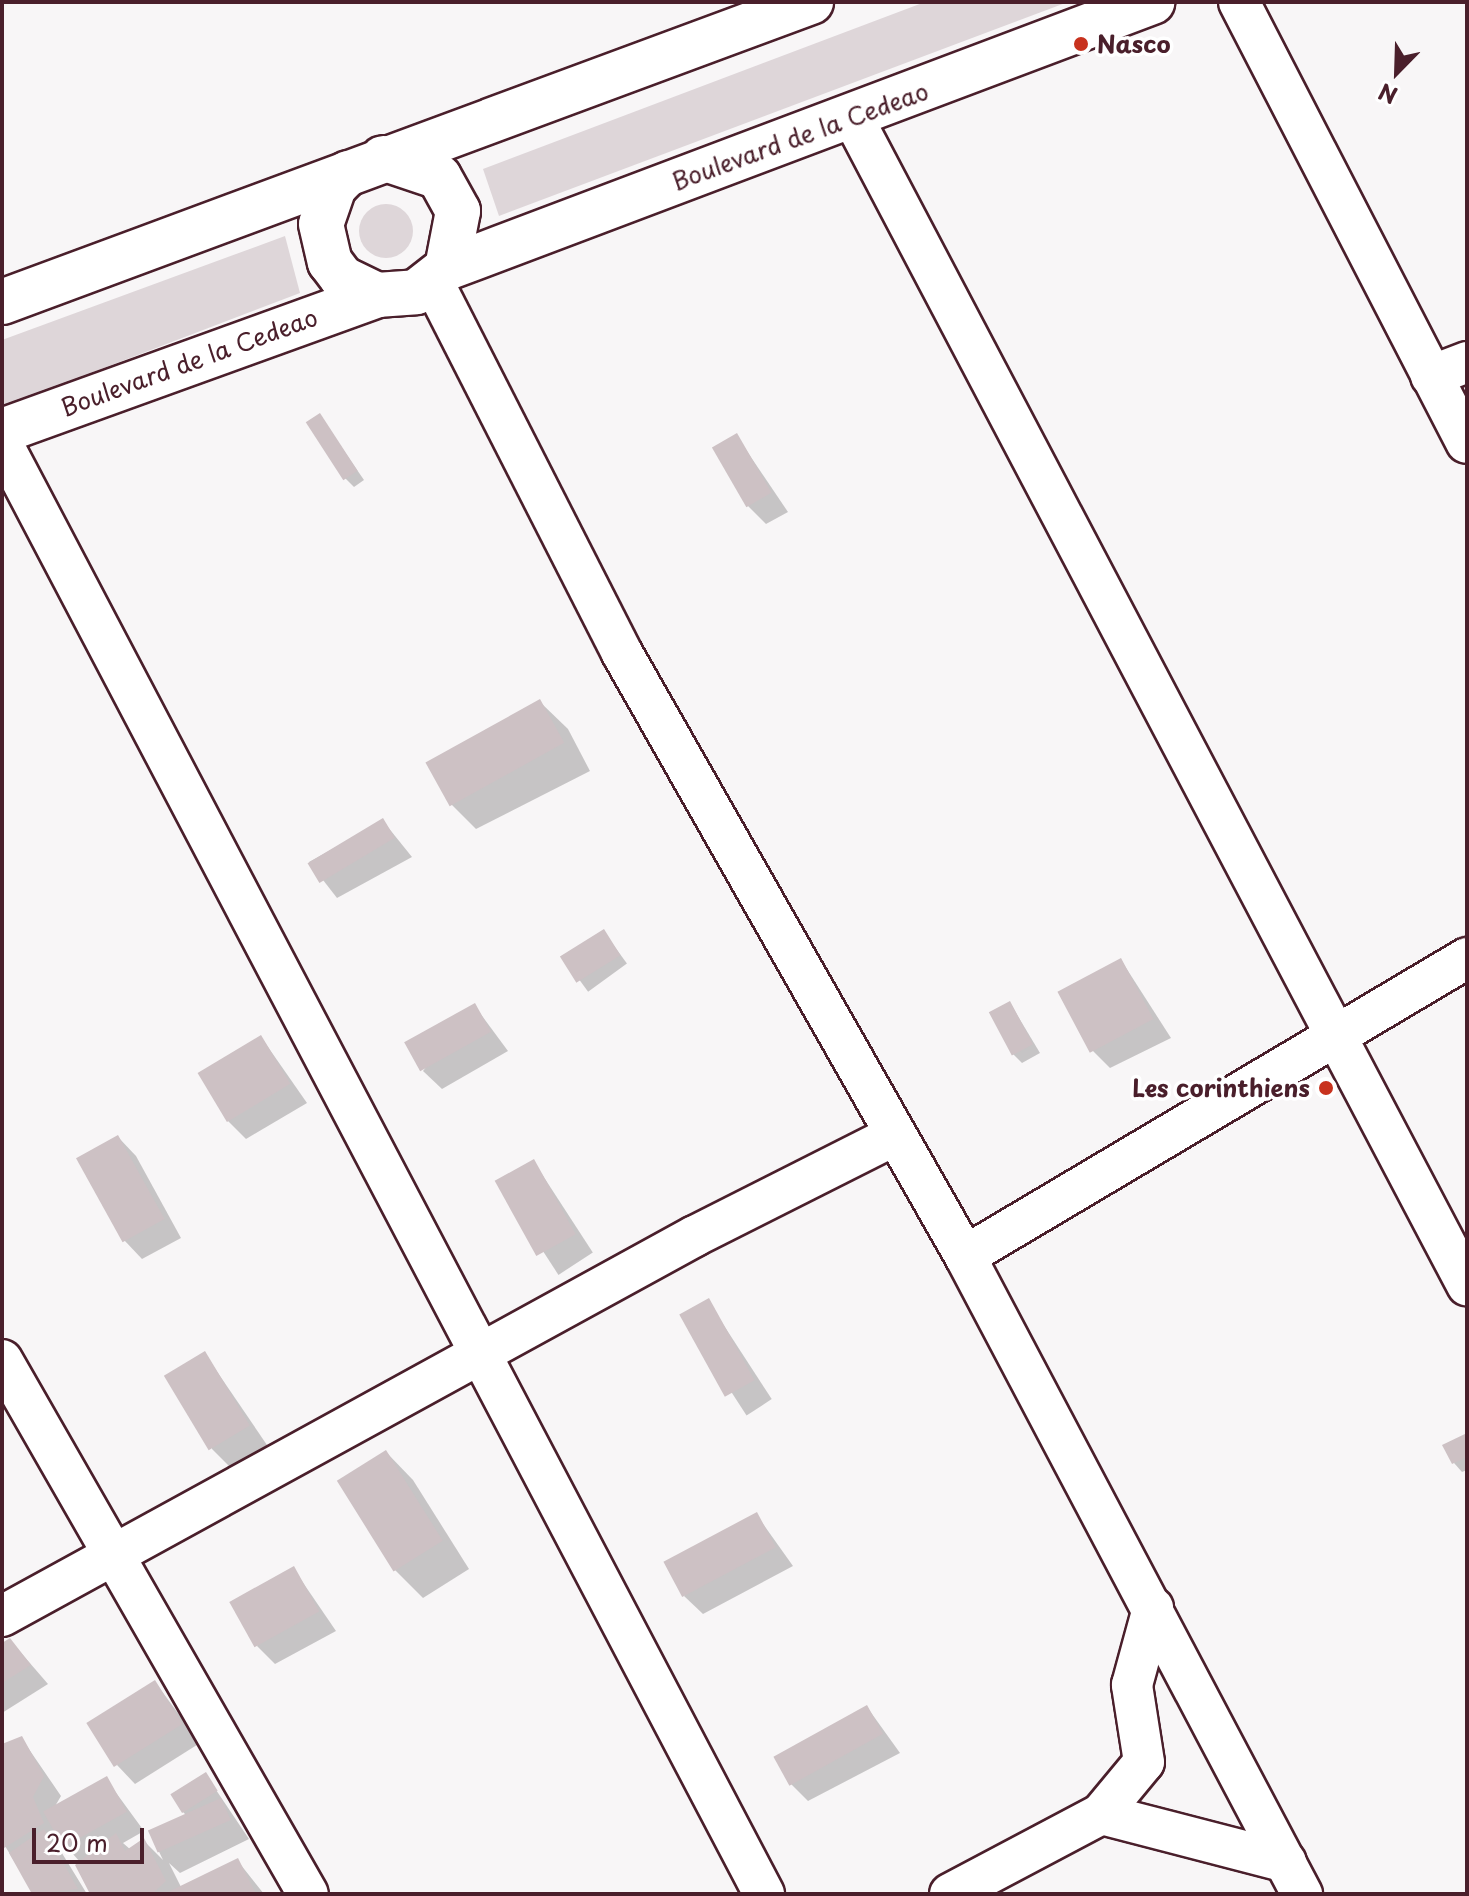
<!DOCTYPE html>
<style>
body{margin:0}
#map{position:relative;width:1469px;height:1896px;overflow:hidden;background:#f8f6f7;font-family:"Playpen Sans",sans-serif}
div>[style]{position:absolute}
.green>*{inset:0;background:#ded6d9}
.round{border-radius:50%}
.shadow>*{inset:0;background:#0003;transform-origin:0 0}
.building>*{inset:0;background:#cdc1c4;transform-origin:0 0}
.roads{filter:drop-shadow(2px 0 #4a1f2b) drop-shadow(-2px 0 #4a1f2b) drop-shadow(0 2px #4a1f2b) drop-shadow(0 -2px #4a1f2b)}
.minor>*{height:40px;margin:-20px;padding:0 20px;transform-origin:20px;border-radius:20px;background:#fff}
.primary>*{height:44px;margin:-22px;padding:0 22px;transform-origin:22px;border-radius:22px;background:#fff}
.dots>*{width:22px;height:22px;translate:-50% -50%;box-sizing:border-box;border:4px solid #fff;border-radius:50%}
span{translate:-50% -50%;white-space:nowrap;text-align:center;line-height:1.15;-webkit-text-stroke:7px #fff;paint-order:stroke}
.poi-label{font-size:24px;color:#4a1f2b;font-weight:700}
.left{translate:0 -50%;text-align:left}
.right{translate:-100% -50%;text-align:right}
.street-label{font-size:24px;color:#4a1f2b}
.frame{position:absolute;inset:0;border:4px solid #4a1f2b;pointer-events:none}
.north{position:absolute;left:1357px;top:32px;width:80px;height:80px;-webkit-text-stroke:6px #fff;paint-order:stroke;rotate:203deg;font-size:22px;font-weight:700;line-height:32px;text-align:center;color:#4a1f2b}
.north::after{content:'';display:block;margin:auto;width:28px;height:36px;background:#4a1f2b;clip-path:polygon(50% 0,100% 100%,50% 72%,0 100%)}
.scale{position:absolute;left:32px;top:1828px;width:112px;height:36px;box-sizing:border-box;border:4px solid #4a1f2b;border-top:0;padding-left:10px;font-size:24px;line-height:28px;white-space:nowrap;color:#4a1f2b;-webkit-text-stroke:6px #fff;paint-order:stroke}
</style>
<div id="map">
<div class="green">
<div style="clip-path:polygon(925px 2px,1068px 2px,499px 216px,483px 169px)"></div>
<div class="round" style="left:359px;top:204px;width:54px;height:54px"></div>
<div style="clip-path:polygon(285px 236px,300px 293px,2px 407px,2px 340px)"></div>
</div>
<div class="shadow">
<div style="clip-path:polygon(320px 416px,364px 480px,354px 487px,345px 478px)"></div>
<div style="clip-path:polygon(736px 435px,788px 512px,766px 524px,748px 506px)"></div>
<div style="clip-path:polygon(540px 702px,568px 729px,590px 771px,476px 829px,449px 802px)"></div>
<div style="clip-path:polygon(383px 821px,412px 857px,337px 898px,309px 862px)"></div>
<div style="left:604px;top:932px;width:39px;height:48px;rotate:54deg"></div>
<div style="clip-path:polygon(1121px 960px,1171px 1038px,1110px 1068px,1092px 1050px)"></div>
<div style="clip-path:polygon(1010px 1003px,1040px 1053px,1022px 1063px,1013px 1054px)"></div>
<div style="clip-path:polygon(474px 1005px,508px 1051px,442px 1089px,423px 1071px)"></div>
<div style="clip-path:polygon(261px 1037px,307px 1103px,246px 1139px,227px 1120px)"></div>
<div style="clip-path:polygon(118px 1137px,136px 1156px,181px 1238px,142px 1259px,124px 1240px)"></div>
<div style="left:534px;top:1162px;width:108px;height:41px;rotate:57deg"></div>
<div style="left:708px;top:1301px;width:117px;height:30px;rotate:57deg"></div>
<div style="clip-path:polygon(205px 1354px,267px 1445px,231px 1468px,212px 1449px)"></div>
<div style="clip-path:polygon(1467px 1435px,1467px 1470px,1462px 1472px,1454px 1463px)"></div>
<div style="clip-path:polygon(386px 1452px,413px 1480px,469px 1569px,423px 1598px,395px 1570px)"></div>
<div style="clip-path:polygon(756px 1514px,793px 1566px,703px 1614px,684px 1596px)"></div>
<div style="clip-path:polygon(293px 1568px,336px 1631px,275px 1664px,257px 1646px)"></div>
<div style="clip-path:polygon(10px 1640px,48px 1684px,2px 1713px,2px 1645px)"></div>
<div style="clip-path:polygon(155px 1682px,200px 1743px,135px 1784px,117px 1765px)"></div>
<div style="clip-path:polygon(867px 1707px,900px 1753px,808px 1801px,789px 1782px)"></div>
<div style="clip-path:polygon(22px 1739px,61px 1796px,54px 1808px,106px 1779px,144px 1831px,123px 1843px,131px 1850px,144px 1841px,163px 1860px,151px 1835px,188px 1817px,183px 1812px,206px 1775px,249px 1839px,180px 1873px,169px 1863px,181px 1887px,237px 1860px,264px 1894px,92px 1894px,81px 1863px,62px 1842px,57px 1845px,87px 1894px,34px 1894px,2px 1841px,2px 1746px,7px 1750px)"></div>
</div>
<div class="building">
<div style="left:320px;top:413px;width:69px;height:17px;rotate:57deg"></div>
<div style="left:737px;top:433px;width:69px;height:29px;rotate:60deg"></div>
<div style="left:540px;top:699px;width:50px;height:131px;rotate:61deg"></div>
<div style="left:383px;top:818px;width:23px;height:88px;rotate:59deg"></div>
<div style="left:604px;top:929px;width:31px;height:52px;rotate:58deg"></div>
<div style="left:1121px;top:958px;width:69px;height:72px;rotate:62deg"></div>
<div style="left:1010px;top:1001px;width:49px;height:24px;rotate:62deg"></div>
<div style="left:475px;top:1003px;width:33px;height:81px;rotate:61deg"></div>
<div style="left:261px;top:1035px;width:57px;height:74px;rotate:59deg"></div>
<div style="left:118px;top:1135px;width:96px;height:48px;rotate:61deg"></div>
<div style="left:534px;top:1159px;width:86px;height:45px;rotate:61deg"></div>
<div style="left:709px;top:1298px;width:94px;height:34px;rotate:61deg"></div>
<div style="left:205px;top:1351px;width:87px;height:48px;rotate:59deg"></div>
<div style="clip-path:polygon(1467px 1433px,1467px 1457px,1452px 1464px,1442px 1445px)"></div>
<div style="left:386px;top:1450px;width:107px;height:58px;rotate:58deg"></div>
<div style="left:757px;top:1512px;width:40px;height:106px;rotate:62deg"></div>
<div style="left:294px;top:1566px;width:52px;height:74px;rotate:61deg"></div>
<div style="clip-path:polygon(10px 1638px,31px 1665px,2px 1683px,2px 1643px)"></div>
<div style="left:155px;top:1680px;width:52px;height:81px;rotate:58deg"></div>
<div style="left:867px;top:1705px;width:33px;height:107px;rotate:61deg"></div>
<div style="clip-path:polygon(22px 1736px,44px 1776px,33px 1797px,44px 1823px,4px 1848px,2px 1744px)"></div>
<div style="left:206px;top:1772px;width:22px;height:42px;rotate:58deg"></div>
<div style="left:107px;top:1776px;width:41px;height:73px;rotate:61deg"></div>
<div style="left:221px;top:1798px;width:24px;height:80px;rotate:66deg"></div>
<div style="clip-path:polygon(44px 1829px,78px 1889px,32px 1894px,9px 1853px)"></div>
<div style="clip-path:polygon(116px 1833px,125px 1851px,144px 1838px,166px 1881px,152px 1894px,90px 1894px,75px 1865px)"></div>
<div style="clip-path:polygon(238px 1858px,256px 1894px,172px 1894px,170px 1891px)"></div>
</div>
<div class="roads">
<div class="minor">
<div style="left:1239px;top:2px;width:496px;rotate:62.7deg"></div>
<div style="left:853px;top:118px;width:1319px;rotate:62.25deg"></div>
<div style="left:433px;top:282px;width:416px;rotate:63deg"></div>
<div style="left:622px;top:653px;width:694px;rotate:60.37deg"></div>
<div style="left:965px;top:1256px;width:722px;rotate:62.16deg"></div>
<div style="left:1431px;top:376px;width:39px;rotate:-21deg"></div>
<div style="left:2px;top:443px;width:1639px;rotate:62.29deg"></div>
<div style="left:965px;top:1256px;width:584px;rotate:-30.69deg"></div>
<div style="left:2px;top:1360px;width:615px;rotate:60.19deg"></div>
<div style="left:2px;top:1616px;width:790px;rotate:-28.74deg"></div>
<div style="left:695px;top:1236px;width:220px;rotate:-26.8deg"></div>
<div style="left:1101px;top:1814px;width:67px;rotate:-50.4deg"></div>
<div style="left:1144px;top:1762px;width:78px;rotate:-98.9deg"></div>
<div style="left:1132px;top:1685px;width:80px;rotate:-74.7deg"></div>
<div style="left:950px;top:1894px;width:171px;rotate:-27.9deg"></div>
<div style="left:1101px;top:1814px;width:191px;rotate:14.5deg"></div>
</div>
<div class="primary">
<div style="left:348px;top:173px;width:20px;rotate:135deg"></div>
<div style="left:334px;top:187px;width:39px;rotate:109deg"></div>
<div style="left:321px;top:224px;width:39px;rotate:77deg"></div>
<div style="left:330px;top:262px;width:20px;rotate:53deg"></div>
<div style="left:342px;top:278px;width:39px;rotate:26deg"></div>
<div style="left:377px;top:295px;width:39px;rotate:-4deg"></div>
<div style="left:416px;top:292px;width:39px;rotate:-38deg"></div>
<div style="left:447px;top:268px;width:58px;rotate:-79.1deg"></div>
<div style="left:458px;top:211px;width:39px;rotate:-119deg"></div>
<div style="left:439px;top:177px;width:59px;rotate:-161.3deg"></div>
<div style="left:447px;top:268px;width:754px;rotate:-20.67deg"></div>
<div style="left:2px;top:302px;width:863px;rotate:-20.35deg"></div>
<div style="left:2px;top:431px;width:399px;rotate:-19.9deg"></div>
</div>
</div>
<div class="dots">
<div style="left:1081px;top:44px;background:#c8321e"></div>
<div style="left:1326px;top:1088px;background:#c8321e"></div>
</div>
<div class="poi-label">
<span class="left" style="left:1097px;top:44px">Nasco</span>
<span class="right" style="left:1310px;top:1088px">Les corinthiens</span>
</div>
<div class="street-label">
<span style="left:800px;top:136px;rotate:-20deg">Boulevard de la Cedeao</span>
<span style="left:189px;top:362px;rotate:-20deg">Boulevard de la Cedeao</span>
</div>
<div class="frame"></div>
<div class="north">N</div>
<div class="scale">20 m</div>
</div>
